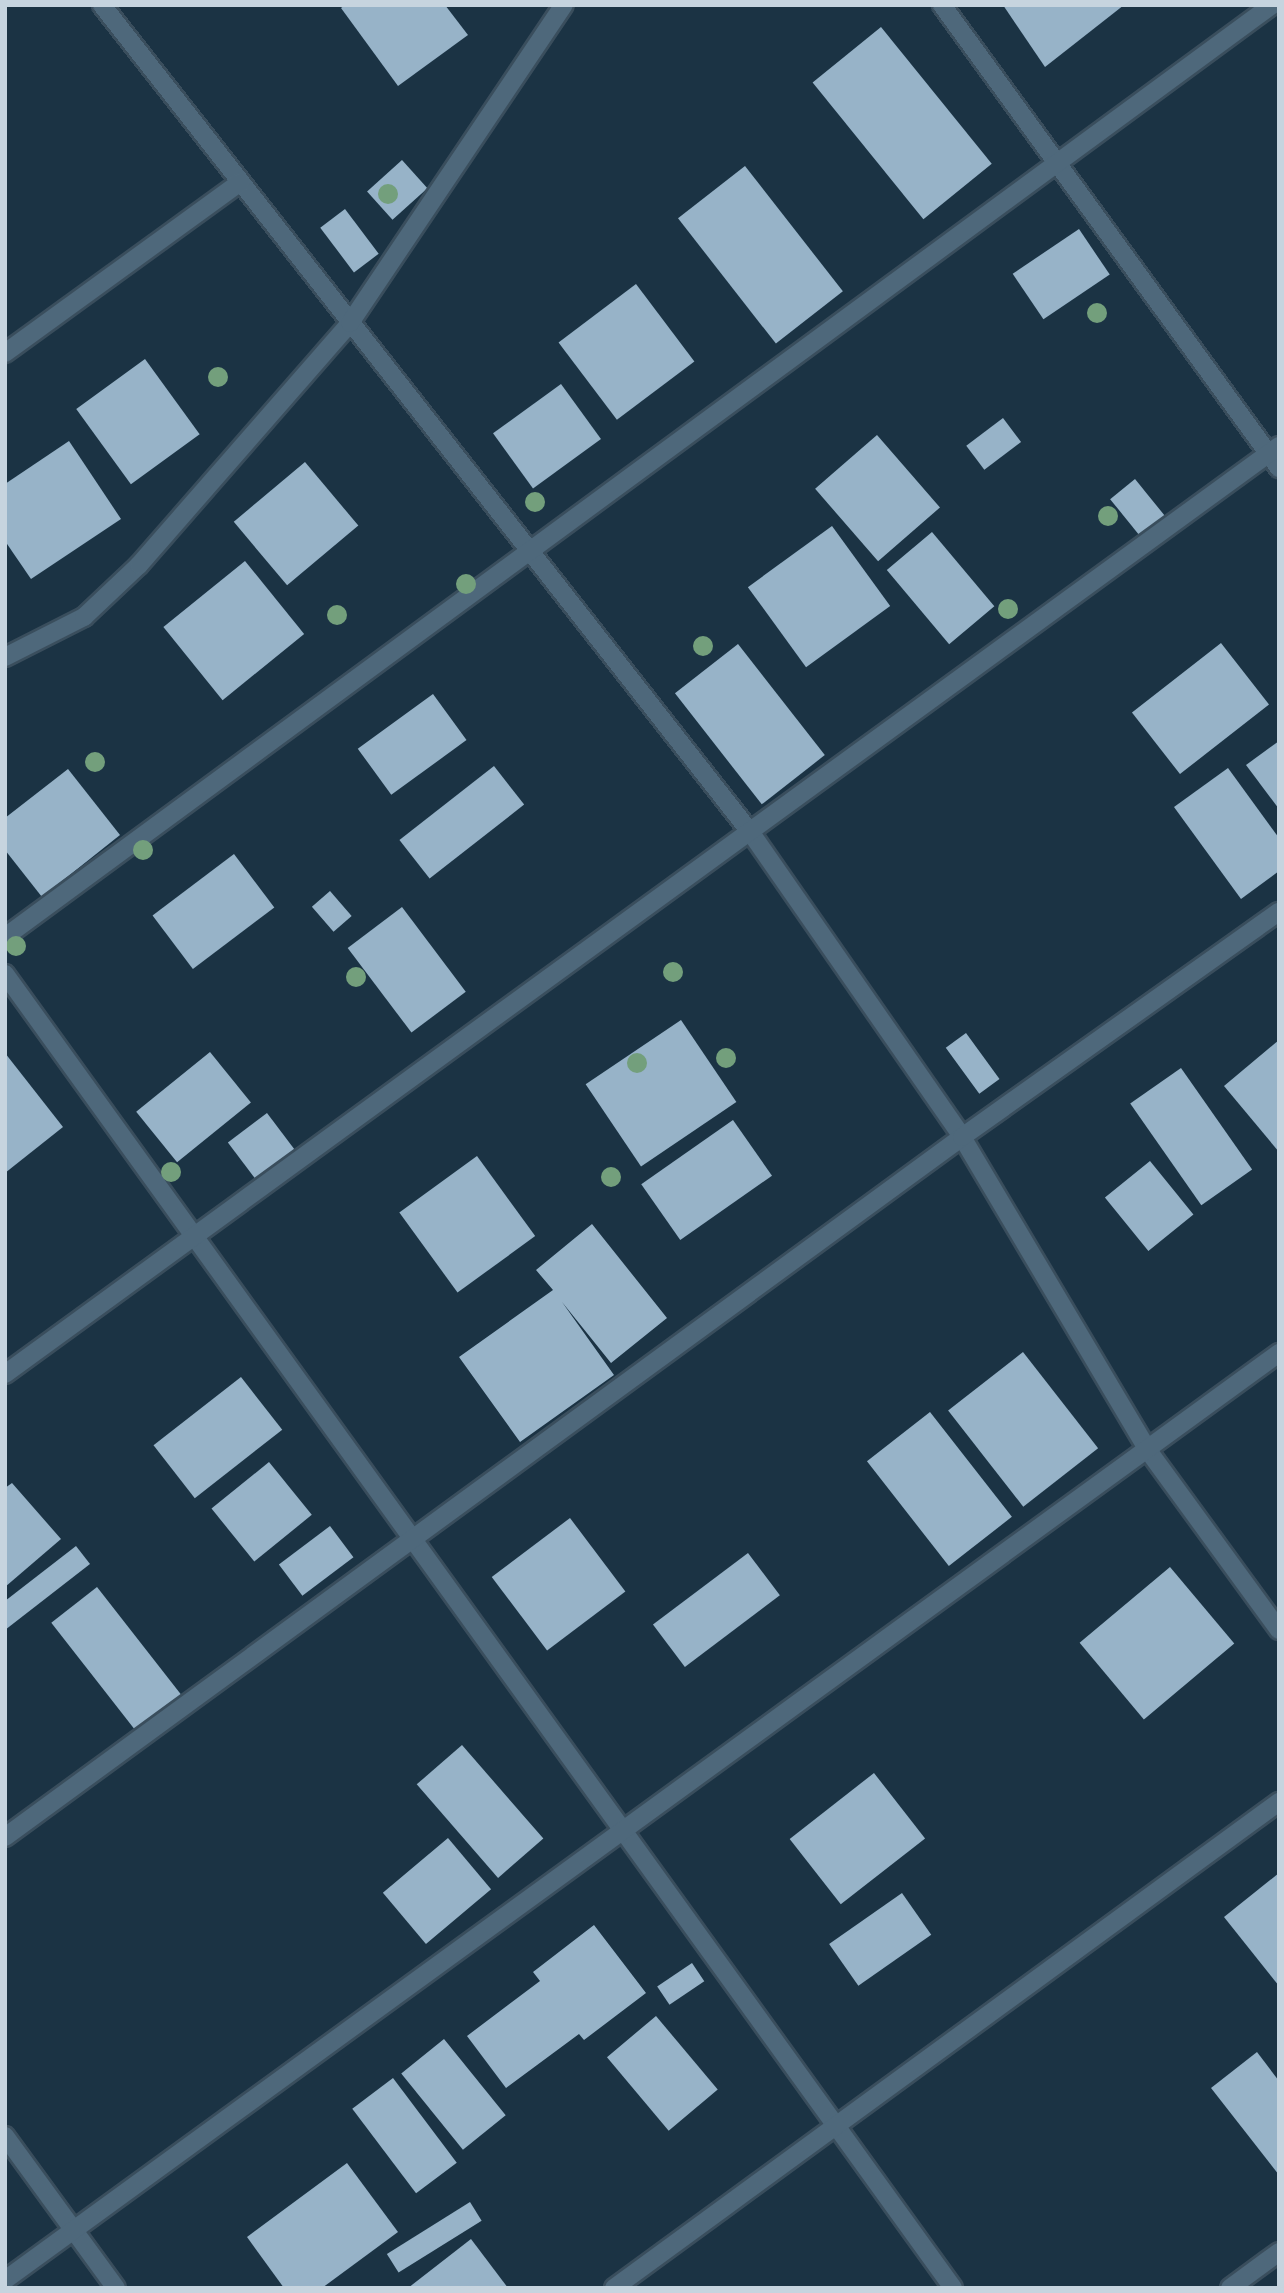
<!DOCTYPE html>
<style>
body{margin:0}
#map{position:relative;width:1284px;height:2293px;overflow:hidden;background:#1b3344;font-family:Commissioner,sans-serif}
div>[style]{position:absolute}
.building>*{inset:0;background:#97b3c8;transform-origin:0 0}
.roads{filter:drop-shadow(2px 0 #3a4e5d) drop-shadow(-2px 0 #3a4e5d) drop-shadow(0 2px #3a4e5d) drop-shadow(0 -2px #3a4e5d)}
.minor>*{height:18px;margin:-9px;padding:0 9px;transform-origin:9px;border-radius:9px;background:#4e687b}
.trees>*{width:20px;height:20px;margin:-10px;border-radius:50%;background:#739f7c}
span{translate:-50% -50%;white-space:nowrap;text-align:center;line-height:1.15;-webkit-text-stroke:7px #0f1921;paint-order:stroke}
.frame{position:absolute;inset:0;border:7px solid #c6d4df;pointer-events:none}
</style>
<div id="map">
<div class="building">
<div style="clip-path:polygon(345px 5px,445px 5px,468px 35px,398px 86px,341px 8px)"></div>
<div style="clip-path:polygon(1003px 5px,1124px 5px,1045px 67px)"></div>
<div style="left:881px;top:27px;width:176px;height:88px;rotate:51deg"></div>
<div style="left:402px;top:160px;width:38px;height:47px;rotate:48deg"></div>
<div style="left:745px;top:166px;width:159px;height:85px;rotate:52deg"></div>
<div style="left:345px;top:209px;width:56px;height:31px;rotate:53deg"></div>
<div style="left:1079px;top:229px;width:55px;height:80px;rotate:56deg"></div>
<div style="left:636px;top:284px;width:97px;height:97px;rotate:53deg"></div>
<div style="left:145px;top:359px;width:93px;height:85px;rotate:54deg"></div>
<div style="left:561px;top:384px;width:68px;height:84px;rotate:54deg"></div>
<div style="left:1003px;top:418px;width:30px;height:46px;rotate:53deg"></div>
<div style="left:877px;top:435px;width:96px;height:82px;rotate:49deg"></div>
<div style="clip-path:polygon(69px 441px,121px 519px,31px 579px,5px 541px,5px 484px)"></div>
<div style="left:305px;top:462px;width:83px;height:93px;rotate:50deg"></div>
<div style="left:1135px;top:479px;width:48px;height:32px;rotate:51deg"></div>
<div style="left:832px;top:526px;width:99px;height:104px;rotate:54deg"></div>
<div style="left:932px;top:532px;width:97px;height:59px;rotate:50deg"></div>
<div style="left:245px;top:561px;width:94px;height:105px;rotate:51deg"></div>
<div style="left:1221px;top:643px;width:78px;height:113px;rotate:52deg"></div>
<div style="left:738px;top:644px;width:141px;height:80px;rotate:52deg"></div>
<div style="left:433px;top:694px;width:57px;height:93px;rotate:54deg"></div>
<div style="clip-path:polygon(1279px 741px,1279px 809px,1246px 765px)"></div>
<div style="left:494px;top:766px;width:49px;height:120px;rotate:52deg"></div>
<div style="clip-path:polygon(1228px 768px,1279px 838px,1279px 871px,1241px 899px,1174px 807px)"></div>
<div style="clip-path:polygon(68px 769px,120px 835px,42px 897px,5px 850px,5px 818px)"></div>
<div style="left:234px;top:854px;width:67px;height:102px;rotate:53deg"></div>
<div style="left:330px;top:891px;width:33px;height:24px;rotate:49deg"></div>
<div style="left:402px;top:907px;width:106px;height:68px;rotate:53deg"></div>
<div style="left:681px;top:1020px;width:99px;height:115px;rotate:56deg"></div>
<div style="left:966px;top:1033px;width:57px;height:25px;rotate:54deg"></div>
<div style="clip-path:polygon(1279px 1040px,1279px 1152px,1224px 1086px)"></div>
<div style="left:210px;top:1052px;width:65px;height:95px;rotate:51deg"></div>
<div style="clip-path:polygon(5px 1053px,63px 1127px,5px 1173px)"></div>
<div style="left:1181px;top:1068px;width:124px;height:62px;rotate:55deg"></div>
<div style="left:267px;top:1113px;width:53px;height:49px;rotate:53deg"></div>
<div style="left:733px;top:1120px;width:68px;height:112px;rotate:55deg"></div>
<div style="left:477px;top:1156px;width:99px;height:96px;rotate:54deg"></div>
<div style="left:1150px;top:1161px;width:69px;height:58px;rotate:51deg"></div>
<div style="clip-path:polygon(592px 1224px,667px 1318px,611px 1363px,562px 1302px,614px 1375px,520px 1442px,459px 1357px,553px 1290px,536px 1270px)"></div>
<div style="left:1023px;top:1352px;width:122px;height:95px;rotate:52deg"></div>
<div style="left:241px;top:1377px;width:67px;height:111px;rotate:52deg"></div>
<div style="left:930px;top:1412px;width:133px;height:80px;rotate:52deg"></div>
<div style="left:269px;top:1462px;width:68px;height:74px;rotate:51deg"></div>
<div style="clip-path:polygon(12px 1483px,61px 1539px,5px 1587px,5px 1488px)"></div>
<div style="left:570px;top:1518px;width:92px;height:98px;rotate:53deg"></div>
<div style="left:330px;top:1526px;width:39px;height:64px;rotate:53deg"></div>
<div style="clip-path:polygon(76px 1546px,90px 1564px,5px 1630px,5px 1601px)"></div>
<div style="left:748px;top:1553px;width:53px;height:119px;rotate:53deg"></div>
<div style="left:1170px;top:1567px;width:100px;height:118px;rotate:50deg"></div>
<div style="left:97px;top:1587px;width:139px;height:58px;rotate:52deg"></div>
<div style="left:462px;top:1745px;width:124px;height:60px;rotate:49deg"></div>
<div style="left:874px;top:1773px;width:83px;height:107px;rotate:52deg"></div>
<div style="left:448px;top:1838px;width:67px;height:85px;rotate:50deg"></div>
<div style="clip-path:polygon(1279px 1873px,1279px 1986px,1224px 1917px)"></div>
<div style="left:902px;top:1893px;width:51px;height:89px;rotate:55deg"></div>
<div style="clip-path:polygon(594px 1925px,646px 1993px,584px 2040px,579px 2034px,506px 2088px,467px 2036px,540px 1981px,533px 1972px)"></div>
<div style="left:692px;top:1963px;width:22px;height:42px;rotate:56deg"></div>
<div style="left:656px;top:2016px;width:96px;height:64px;rotate:50deg"></div>
<div style="left:444px;top:2039px;width:98px;height:55px;rotate:51deg"></div>
<div style="clip-path:polygon(1257px 2052px,1279px 2081px,1279px 2175px,1211px 2088px)"></div>
<div style="left:393px;top:2078px;width:106px;height:51px;rotate:53deg"></div>
<div style="clip-path:polygon(347px 2163px,398px 2232px,322px 2288px,284px 2288px,247px 2237px)"></div>
<div style="left:470px;top:2202px;width:22px;height:98px;rotate:58deg"></div>
<div style="clip-path:polygon(471px 2239px,508px 2288px,408px 2288px)"></div>
</div>
<div class="roads">
<div class="minor">
<div style="left:102px;top:5px;width:1052px;rotate:51.91deg"></div>
<div style="left:751px;top:833px;width:370px;rotate:55.2deg"></div>
<div style="left:962px;top:1137px;width:363px;rotate:59.3deg"></div>
<div style="left:1147px;top:1449px;width:224px;rotate:53.9deg"></div>
<div style="left:942px;top:5px;width:573px;rotate:53.95deg"></div>
<div style="left:5px;top:353px;width:291px;rotate:-36deg"></div>
<div style="left:5px;top:657px;width:89px;rotate:-26.9deg"></div>
<div style="left:84px;top:617px;width:76px;rotate:-43.4deg"></div>
<div style="left:139px;top:565px;width:321px;rotate:-48.9deg"></div>
<div style="left:350px;top:323px;width:383px;rotate:-56.1deg"></div>
<div style="left:5px;top:937px;width:1573px;rotate:-36.34deg"></div>
<div style="left:5px;top:974px;width:1620px;rotate:54.19deg"></div>
<div style="left:5px;top:1374px;width:1576px;rotate:-36.07deg"></div>
<div style="left:5px;top:1837px;width:1186px;rotate:-36.18deg"></div>
<div style="left:962px;top:1137px;width:389px;rotate:-35.4deg"></div>
<div style="left:5px;top:2136px;width:188px;rotate:53.9deg"></div>
<div style="left:5px;top:2280px;width:1576px;rotate:-36.04deg"></div>
<div style="left:614px;top:2288px;width:824px;rotate:-36.16deg"></div>
<div style="left:1230px;top:2288px;width:61px;rotate:-36.3deg"></div>
</div>
</div>
<div class="trees">
<div style="left:388px;top:194px"></div>
<div style="left:1097px;top:313px"></div>
<div style="left:218px;top:377px"></div>
<div style="left:535px;top:502px"></div>
<div style="left:1108px;top:516px"></div>
<div style="left:466px;top:584px"></div>
<div style="left:1008px;top:609px"></div>
<div style="left:337px;top:615px"></div>
<div style="left:703px;top:646px"></div>
<div style="left:95px;top:762px"></div>
<div style="left:143px;top:850px"></div>
<div style="left:16px;top:946px"></div>
<div style="left:673px;top:972px"></div>
<div style="left:356px;top:977px"></div>
<div style="left:726px;top:1058px"></div>
<div style="left:637px;top:1063px"></div>
<div style="left:171px;top:1172px"></div>
<div style="left:611px;top:1177px"></div>
</div>
<div class="frame"></div>
</div>
